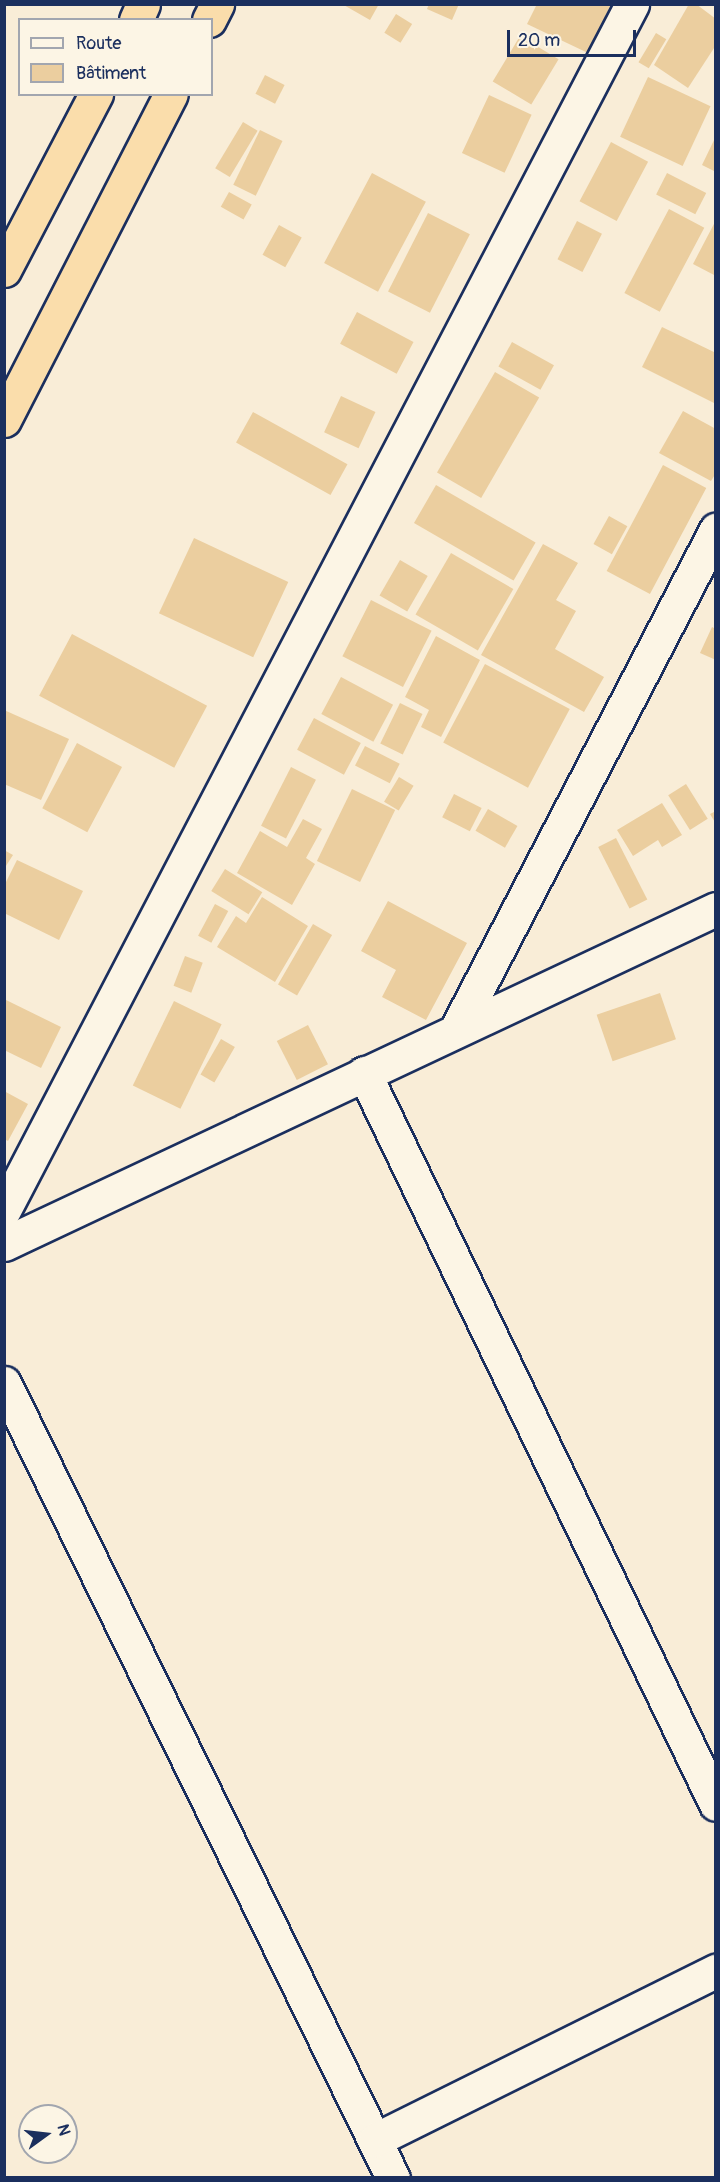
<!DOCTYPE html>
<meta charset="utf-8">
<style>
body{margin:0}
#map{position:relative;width:720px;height:2182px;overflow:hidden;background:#f9edd7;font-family:Pangolin,sans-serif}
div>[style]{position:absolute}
.building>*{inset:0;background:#ebce9f;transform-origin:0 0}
.roads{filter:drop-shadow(2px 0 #1b2f5e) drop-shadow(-2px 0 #1b2f5e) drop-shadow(0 2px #1b2f5e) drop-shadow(0 -2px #1b2f5e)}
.minor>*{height:33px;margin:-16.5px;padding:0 16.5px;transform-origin:16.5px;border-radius:16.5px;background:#fcf5e5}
.trunk>*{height:33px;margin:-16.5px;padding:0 16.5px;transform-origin:16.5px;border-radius:16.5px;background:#faddab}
span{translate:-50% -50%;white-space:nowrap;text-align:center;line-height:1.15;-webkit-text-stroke:4.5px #fcf5e5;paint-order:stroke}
.frame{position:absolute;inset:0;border:6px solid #1b2f5e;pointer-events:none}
.legend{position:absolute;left:18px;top:18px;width:195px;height:78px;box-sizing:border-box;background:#fcf5e5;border:2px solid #a2a6af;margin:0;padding:8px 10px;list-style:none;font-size:18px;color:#1b2f5e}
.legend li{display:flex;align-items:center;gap:12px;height:30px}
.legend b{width:30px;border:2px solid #a2a6af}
.north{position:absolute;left:18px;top:2104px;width:60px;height:60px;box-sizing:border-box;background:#fcf5e5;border:2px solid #a2a6af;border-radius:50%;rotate:75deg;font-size:16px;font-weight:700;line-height:24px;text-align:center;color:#1b2f5e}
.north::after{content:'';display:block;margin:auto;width:21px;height:27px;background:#1b2f5e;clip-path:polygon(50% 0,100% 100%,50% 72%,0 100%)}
.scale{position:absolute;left:507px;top:30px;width:129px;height:27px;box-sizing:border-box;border:3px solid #1b2f5e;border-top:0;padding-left:8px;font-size:18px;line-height:21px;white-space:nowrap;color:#1b2f5e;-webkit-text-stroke:4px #fcf5e5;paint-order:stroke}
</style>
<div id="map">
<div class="building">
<div style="clip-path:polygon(342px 4px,379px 4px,370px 20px)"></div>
<div style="clip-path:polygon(429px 4px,459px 4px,452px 20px,427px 9px)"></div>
<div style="clip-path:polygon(537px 4px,611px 4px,588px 53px,527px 24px)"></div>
<div style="clip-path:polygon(689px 4px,696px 4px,716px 19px,716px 45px,688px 88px,654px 65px)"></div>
<div style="left:396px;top:14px;width:19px;height:22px;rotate:32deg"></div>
<div style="left:656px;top:33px;width:12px;height:34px;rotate:31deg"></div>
<div style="left:520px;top:36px;width:45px;height:53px;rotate:31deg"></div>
<div style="left:265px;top:75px;width:22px;height:21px;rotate:27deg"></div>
<div style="left:648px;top:77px;width:69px;height:66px;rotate:25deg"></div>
<div style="left:489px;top:95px;width:47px;height:64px;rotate:25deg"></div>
<div style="left:243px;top:122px;width:17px;height:54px;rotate:31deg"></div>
<div style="left:260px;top:130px;width:25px;height:61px;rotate:26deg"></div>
<div style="clip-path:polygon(716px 136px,716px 172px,702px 165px)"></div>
<div style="left:611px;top:142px;width:42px;height:67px;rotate:28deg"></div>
<div style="left:372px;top:173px;width:61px;height:102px;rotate:28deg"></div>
<div style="left:667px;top:173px;width:44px;height:24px;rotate:27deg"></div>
<div style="left:229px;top:192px;width:26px;height:17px;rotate:29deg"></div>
<div style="left:669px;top:209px;width:40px;height:95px;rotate:28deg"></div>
<div style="left:428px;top:213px;width:47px;height:88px;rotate:27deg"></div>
<div style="clip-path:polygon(716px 220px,716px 276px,693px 264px)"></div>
<div style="left:577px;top:221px;width:28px;height:43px;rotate:27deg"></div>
<div style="left:279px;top:225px;width:26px;height:34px;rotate:29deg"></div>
<div style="left:357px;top:312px;width:64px;height:36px;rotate:28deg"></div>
<div style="clip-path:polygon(662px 327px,716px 353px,716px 404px,642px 367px)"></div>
<div style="left:512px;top:342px;width:48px;height:28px;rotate:29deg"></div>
<div style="left:495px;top:372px;width:51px;height:116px;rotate:30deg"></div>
<div style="left:341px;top:396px;width:38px;height:40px;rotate:25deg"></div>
<div style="clip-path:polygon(683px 411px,716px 429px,716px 473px,711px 481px,659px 453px)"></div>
<div style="left:253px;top:412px;width:108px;height:35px;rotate:29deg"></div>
<div style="left:663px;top:465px;width:49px;height:120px;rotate:28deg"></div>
<div style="left:436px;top:485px;width:115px;height:44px;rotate:30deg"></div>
<div style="left:609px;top:516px;width:21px;height:32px;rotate:29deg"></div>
<div style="left:194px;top:538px;width:104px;height:83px;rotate:25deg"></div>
<div style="clip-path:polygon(543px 544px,578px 563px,556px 600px,576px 611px,555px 649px,604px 677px,584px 712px,481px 655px)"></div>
<div style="left:451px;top:553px;width:72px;height:71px;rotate:30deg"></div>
<div style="left:400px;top:560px;width:32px;height:41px;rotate:30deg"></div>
<div style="left:371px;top:600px;width:68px;height:63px;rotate:27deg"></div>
<div style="clip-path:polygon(712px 627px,716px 629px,716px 660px,700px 653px)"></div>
<div style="left:72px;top:634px;width:153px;height:70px;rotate:28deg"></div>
<div style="clip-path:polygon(436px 636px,480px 660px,441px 737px,421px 727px,429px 710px,405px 697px)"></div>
<div style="left:485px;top:664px;width:96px;height:89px;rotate:28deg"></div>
<div style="left:341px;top:677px;width:59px;height:42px;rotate:28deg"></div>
<div style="left:400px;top:703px;width:25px;height:45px;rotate:26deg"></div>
<div style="clip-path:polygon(4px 710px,69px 739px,41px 800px,4px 784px)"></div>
<div style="left:314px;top:718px;width:53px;height:36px;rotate:28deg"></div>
<div style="left:77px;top:743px;width:51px;height:74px;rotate:28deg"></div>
<div style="left:365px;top:746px;width:39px;height:22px;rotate:27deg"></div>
<div style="left:291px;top:767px;width:28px;height:66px;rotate:27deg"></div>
<div style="left:399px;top:777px;width:17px;height:29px;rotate:31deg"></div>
<div style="left:686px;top:784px;width:41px;height:21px;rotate:58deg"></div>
<div style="left:352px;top:789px;width:48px;height:80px;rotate:26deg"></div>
<div style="left:454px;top:794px;width:31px;height:26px;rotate:27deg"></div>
<div style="clip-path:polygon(662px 803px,682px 835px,662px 847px,658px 840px,633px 856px,617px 830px)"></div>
<div style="left:488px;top:809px;width:34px;height:25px;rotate:30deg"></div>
<div style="clip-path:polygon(716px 811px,716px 824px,710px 814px)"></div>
<div style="clip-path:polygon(303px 819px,322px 829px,306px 858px,315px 864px,292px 905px,237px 873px,260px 831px,287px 847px)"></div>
<div style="left:616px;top:838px;width:69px;height:20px;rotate:63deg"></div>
<div style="clip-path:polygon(4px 850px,13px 855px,4px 869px)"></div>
<div style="clip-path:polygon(17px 860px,83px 891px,59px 940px,4px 913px,4px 886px)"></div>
<div style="left:225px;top:869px;width:44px;height:26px;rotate:32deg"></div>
<div style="clip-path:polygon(262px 897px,308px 926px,275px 982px,217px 947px,236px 916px,246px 923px)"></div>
<div style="clip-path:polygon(388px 901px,467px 943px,426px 1020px,382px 997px,396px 970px,361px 951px)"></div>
<div style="left:215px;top:904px;width:15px;height:36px;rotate:28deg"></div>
<div style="left:313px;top:924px;width:22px;height:70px;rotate:30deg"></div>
<div style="left:185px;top:956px;width:19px;height:32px;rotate:21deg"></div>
<div style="left:660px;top:993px;width:49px;height:67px;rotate:71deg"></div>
<div style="clip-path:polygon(4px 999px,61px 1027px,41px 1068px,4px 1050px)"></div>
<div style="left:174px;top:1001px;width:53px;height:94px;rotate:26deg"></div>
<div style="left:308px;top:1025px;width:44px;height:35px;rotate:63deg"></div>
<div style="left:221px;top:1039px;width:16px;height:41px;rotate:30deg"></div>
<div style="clip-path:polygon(4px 1091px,28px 1104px,8px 1141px,4px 1139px)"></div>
</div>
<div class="roads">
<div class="minor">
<div style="left:456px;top:1030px;width:564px;rotate:-62.53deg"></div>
<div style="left:364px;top:1073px;width:811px;rotate:64.29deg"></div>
<div style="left:4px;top:1210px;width:1360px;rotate:-62.49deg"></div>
<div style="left:4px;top:1244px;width:787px;rotate:-25.2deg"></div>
<div style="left:4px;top:1383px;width:885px;rotate:63.93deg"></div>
<div style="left:375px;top:2140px;width:381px;rotate:-26.4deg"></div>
</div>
<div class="trunk">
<div style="left:136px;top:20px;width:17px;rotate:-66deg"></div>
<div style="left:209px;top:20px;width:18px;rotate:-63deg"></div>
<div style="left:4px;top:270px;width:199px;rotate:-62.4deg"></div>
<div style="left:4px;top:420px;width:366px;rotate:-62.9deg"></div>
</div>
</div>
<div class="frame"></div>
<ul class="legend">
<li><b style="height:8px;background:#fcf5e5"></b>Route</li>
<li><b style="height:16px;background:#ebce9f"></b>Bâtiment</li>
</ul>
<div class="north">N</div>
<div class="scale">20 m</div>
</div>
